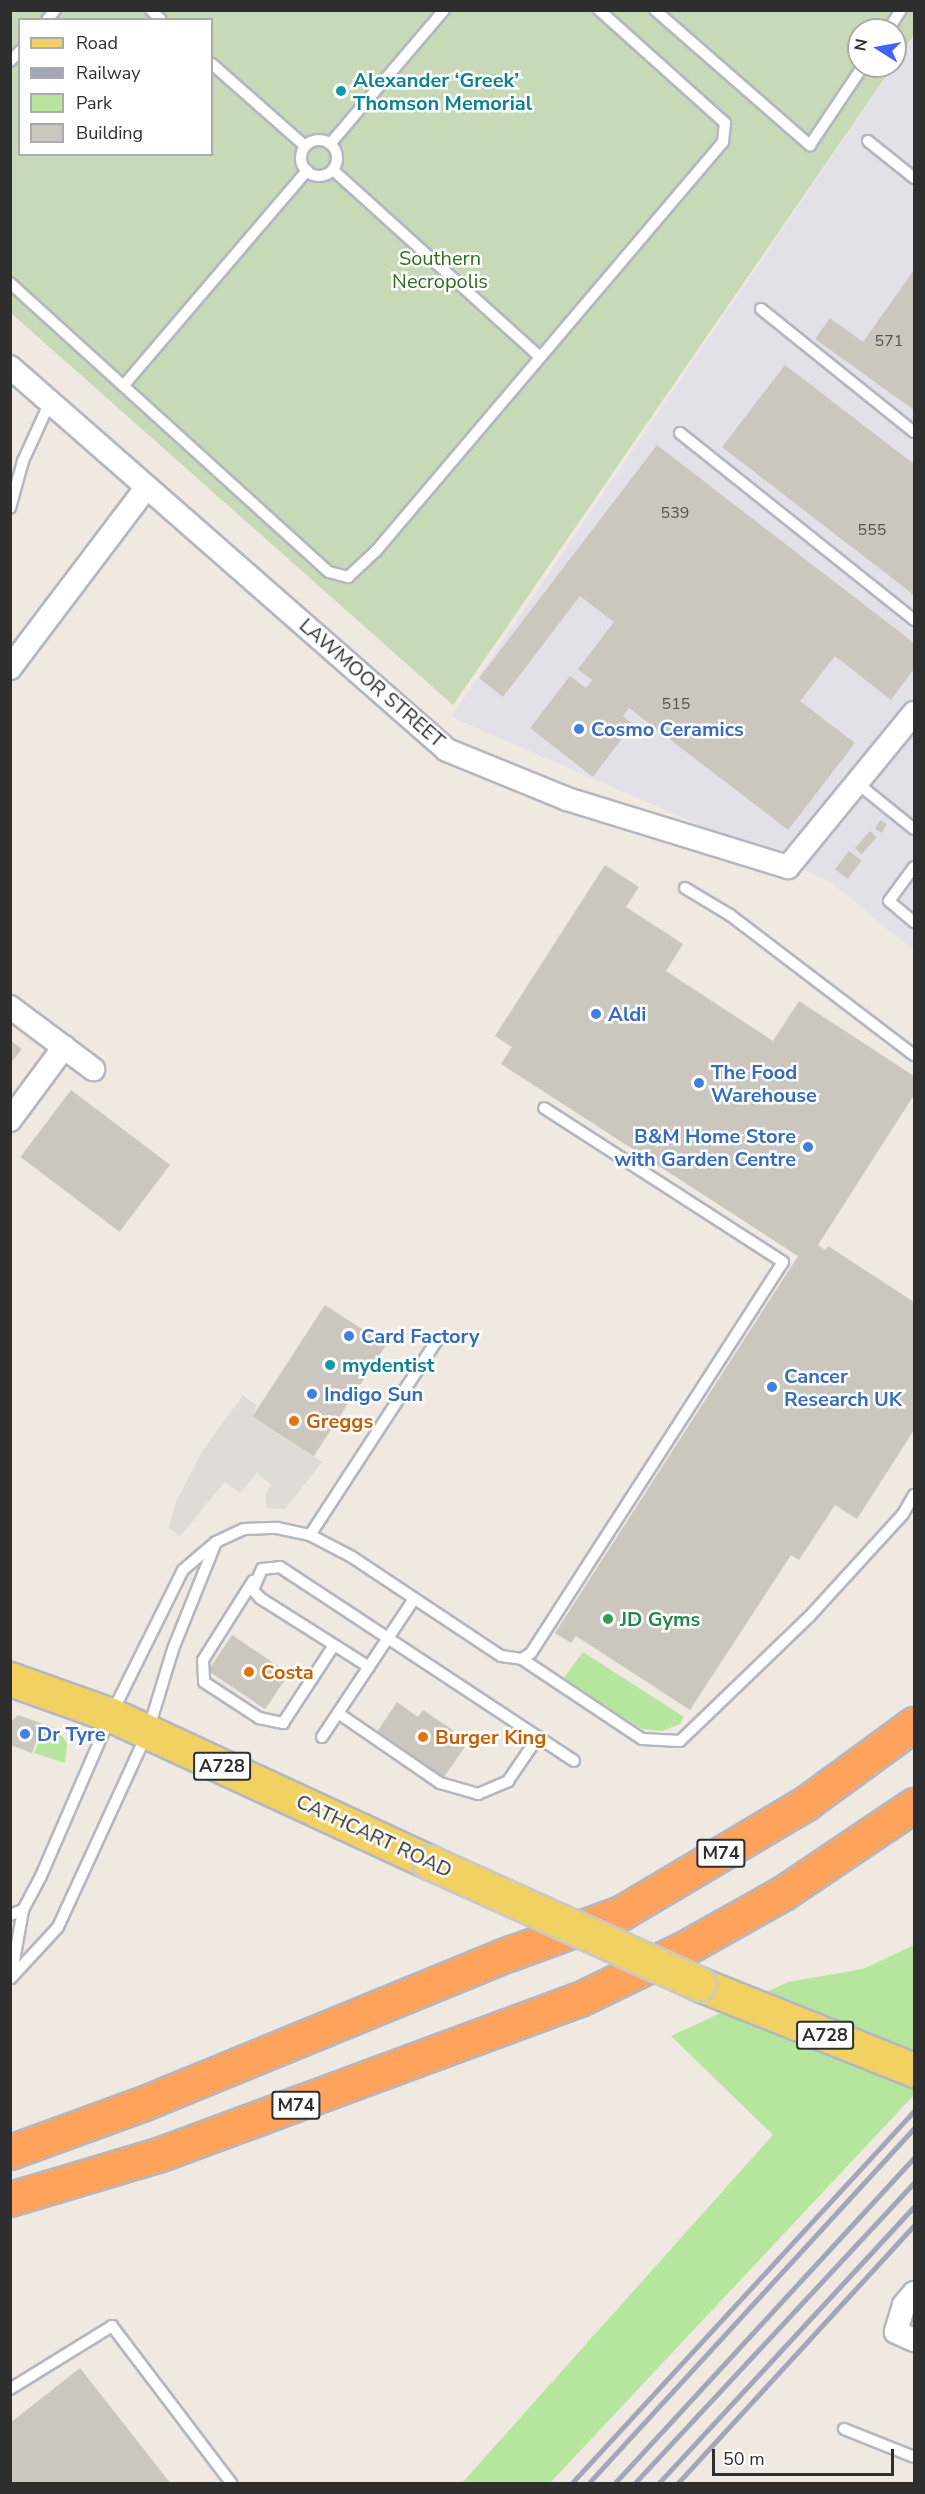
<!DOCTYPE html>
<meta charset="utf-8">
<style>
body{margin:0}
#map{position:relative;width:925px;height:2494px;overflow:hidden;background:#efe9e1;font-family:"Nunito Sans",sans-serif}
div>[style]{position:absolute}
.industrial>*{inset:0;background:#e3e1e8}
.green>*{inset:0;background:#b6e59e}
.cemetery>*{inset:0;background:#c8d9b8}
.plaza>*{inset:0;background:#dfdcd8}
.building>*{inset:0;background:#cbc7bf;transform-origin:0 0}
.roads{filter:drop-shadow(2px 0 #b4b7c1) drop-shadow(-2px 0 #b4b7c1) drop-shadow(0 2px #b4b7c1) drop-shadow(0 -2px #b4b7c1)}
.service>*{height:10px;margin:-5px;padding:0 5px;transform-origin:5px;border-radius:5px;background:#fff}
.service>.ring{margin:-5px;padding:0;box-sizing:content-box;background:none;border:10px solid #fff;border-radius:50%}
.minor>*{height:22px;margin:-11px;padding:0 11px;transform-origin:11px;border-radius:11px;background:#fff}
.primary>*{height:33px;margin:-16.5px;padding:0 16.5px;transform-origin:16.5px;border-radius:16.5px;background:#f2d163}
.motorway>*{height:33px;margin:-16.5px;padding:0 16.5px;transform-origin:16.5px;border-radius:16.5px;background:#ffa35c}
.rail>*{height:4.5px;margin:-2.25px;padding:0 2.25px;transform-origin:2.25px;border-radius:2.25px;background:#a3a6b8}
.bridges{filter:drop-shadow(2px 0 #c9c9c9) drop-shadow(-2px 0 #c9c9c9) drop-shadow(0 2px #c9c9c9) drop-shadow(0 -2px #c9c9c9)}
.primary-bridge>*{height:33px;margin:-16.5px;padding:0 16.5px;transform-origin:16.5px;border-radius:16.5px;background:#f2d163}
.dots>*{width:16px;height:16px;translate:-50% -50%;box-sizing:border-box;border:3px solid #fff;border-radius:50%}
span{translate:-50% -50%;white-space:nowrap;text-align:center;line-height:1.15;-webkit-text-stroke:5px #fff;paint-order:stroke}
.number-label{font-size:16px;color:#555452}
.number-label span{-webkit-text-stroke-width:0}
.shield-label span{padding:2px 4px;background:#fff;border:2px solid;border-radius:4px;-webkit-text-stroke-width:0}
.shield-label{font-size:18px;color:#2e2e2e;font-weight:700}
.culture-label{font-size:20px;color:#0d838f;font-weight:700}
.left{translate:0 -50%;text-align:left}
.park-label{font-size:20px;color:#2c6e1b}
.street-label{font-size:20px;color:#2e2e2e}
.shop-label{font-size:20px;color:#366cbe;font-weight:700}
.right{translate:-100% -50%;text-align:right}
.food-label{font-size:20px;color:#c56008;font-weight:700}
.leisure-label{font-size:20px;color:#27864d;font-weight:700}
.frame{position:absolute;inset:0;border:12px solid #2e2e2e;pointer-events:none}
.legend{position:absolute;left:18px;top:18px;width:195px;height:138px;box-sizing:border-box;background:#fff;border:2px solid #ababab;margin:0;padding:8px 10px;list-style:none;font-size:18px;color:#2e2e2e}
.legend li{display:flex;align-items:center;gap:12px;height:30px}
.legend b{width:30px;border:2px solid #ababab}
.north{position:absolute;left:847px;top:18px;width:60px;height:60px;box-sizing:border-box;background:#fff;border:2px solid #ababab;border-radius:50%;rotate:281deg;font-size:16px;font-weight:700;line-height:24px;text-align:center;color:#2e2e2e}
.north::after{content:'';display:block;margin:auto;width:21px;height:27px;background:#4264fb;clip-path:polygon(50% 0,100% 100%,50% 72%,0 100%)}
.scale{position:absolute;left:712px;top:2449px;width:182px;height:27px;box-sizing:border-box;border:3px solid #2e2e2e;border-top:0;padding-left:8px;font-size:18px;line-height:21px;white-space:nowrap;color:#2e2e2e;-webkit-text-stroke:4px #fff;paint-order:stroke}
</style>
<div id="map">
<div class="industrial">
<div style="clip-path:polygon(914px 36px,914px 951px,831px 882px,451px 717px)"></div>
</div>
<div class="green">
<div style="clip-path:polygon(583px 1652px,684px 1717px,680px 1724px,662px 1731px,642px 1729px,563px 1679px)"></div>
<div style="clip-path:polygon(47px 1724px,58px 1730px,67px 1743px,65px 1763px,34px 1753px)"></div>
<div style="clip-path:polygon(914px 1945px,914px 2095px,550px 2483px,461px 2484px,773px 2135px,671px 2036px,788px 1982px,863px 1969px)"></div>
</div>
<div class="cemetery">
<div style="clip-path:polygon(evenodd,11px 11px,914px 11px,914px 35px,895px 63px,895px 30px,859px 30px,859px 66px,893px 66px,453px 705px,11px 313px,11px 11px,20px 20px,212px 20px,212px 154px,20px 154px,20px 20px)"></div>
</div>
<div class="plaza">
<div style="clip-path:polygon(243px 1395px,256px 1405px,254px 1417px,322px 1462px,285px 1509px,266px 1508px,266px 1493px,271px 1485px,257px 1473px,240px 1493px,225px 1482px,180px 1536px,169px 1528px,176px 1502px,203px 1450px)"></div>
</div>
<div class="building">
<div style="clip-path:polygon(914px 270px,914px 410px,815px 339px,830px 318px,863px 342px)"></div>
<div style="clip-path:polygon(785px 365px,914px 464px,914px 595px,722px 447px)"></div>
<div style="clip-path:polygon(657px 445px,914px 643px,914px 669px,891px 700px,835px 656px,800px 701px,855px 743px,788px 830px,629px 708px,623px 716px,633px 724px,593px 777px,530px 728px,570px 676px,586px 688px,592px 680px,578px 669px,614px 622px,580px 596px,503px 697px,479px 678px)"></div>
<div style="left:880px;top:820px;width:8px;height:10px;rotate:30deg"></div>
<div style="left:870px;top:831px;width:9px;height:23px;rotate:41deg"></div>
<div style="left:849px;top:851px;width:16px;height:23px;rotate:38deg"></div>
<div style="clip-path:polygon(605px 865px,639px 887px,626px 907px,683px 944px,666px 971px,773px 1041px,799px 1001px,914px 1076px,914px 1095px,818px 1245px,825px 1250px,828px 1246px,914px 1302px,914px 1430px,857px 1519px,835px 1505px,799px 1560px,791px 1555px,690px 1710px,576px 1636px,571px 1643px,555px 1633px,798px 1256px,501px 1064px,512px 1047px,495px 1036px)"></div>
<div style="clip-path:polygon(10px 1040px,22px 1049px,10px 1064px)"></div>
<div style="left:71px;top:1090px;width:124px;height:84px;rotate:37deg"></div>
<div style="left:325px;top:1305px;width:73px;height:133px;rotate:33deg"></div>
<div style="left:232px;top:1635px;width:69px;height:43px;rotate:34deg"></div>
<div style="clip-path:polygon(397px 1702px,418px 1717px,423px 1710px,469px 1741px,444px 1777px,377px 1732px)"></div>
<div style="clip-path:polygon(18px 1715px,43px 1724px,32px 1753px,10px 1745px,10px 1722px)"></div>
<div style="clip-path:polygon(80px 2368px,171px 2484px,10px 2484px,10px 2423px)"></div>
</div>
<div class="roads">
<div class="service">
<div style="left:151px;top:10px;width:14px;rotate:45deg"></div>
<div style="left:655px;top:10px;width:206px;rotate:41.1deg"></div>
<div style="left:810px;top:145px;width:95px;rotate:-56.1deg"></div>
<div style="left:47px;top:20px;width:13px;rotate:-51deg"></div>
<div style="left:888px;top:30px;width:24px;rotate:-57deg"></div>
<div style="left:10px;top:61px;width:14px;rotate:-45deg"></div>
<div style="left:212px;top:64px;width:124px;rotate:41.4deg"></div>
<div class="ring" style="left:301px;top:140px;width:26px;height:26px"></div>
<div style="left:868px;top:141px;width:59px;rotate:38.8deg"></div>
<div style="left:330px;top:144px;width:176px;rotate:-49.6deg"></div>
<div style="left:333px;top:170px;width:279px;rotate:42.1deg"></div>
<div style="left:10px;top:283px;width:430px;rotate:42.2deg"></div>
<div style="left:329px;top:572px;width:20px;rotate:15deg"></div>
<div style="left:348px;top:577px;width:38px;rotate:-43deg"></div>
<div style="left:376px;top:551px;width:536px;rotate:-49.69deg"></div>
<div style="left:723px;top:142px;width:19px;rotate:-84deg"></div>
<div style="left:725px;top:123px;width:169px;rotate:-138.1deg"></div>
<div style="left:761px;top:309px;width:196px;rotate:38.8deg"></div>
<div style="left:124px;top:385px;width:282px;rotate:-49.5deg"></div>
<div style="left:680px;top:433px;width:300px;rotate:38.6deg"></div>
<div style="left:10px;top:508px;width:49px;rotate:-74.5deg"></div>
<div style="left:23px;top:461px;width:65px;rotate:-65.4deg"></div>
<div style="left:857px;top:783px;width:73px;rotate:38.9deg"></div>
<div style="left:914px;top:867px;width:42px;rotate:126.3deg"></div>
<div style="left:889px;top:901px;width:33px;rotate:40deg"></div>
<div style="left:685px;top:888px;width:52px;rotate:31deg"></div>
<div style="left:730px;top:915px;width:231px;rotate:37.3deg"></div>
<div style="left:310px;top:1535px;width:234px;rotate:-56.9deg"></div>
<div style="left:253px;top:1581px;width:93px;rotate:122.3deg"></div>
<div style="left:203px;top:1660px;width:22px;rotate:87deg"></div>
<div style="left:204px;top:1682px;width:66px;rotate:33.2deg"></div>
<div style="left:259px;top:1718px;width:25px;rotate:12deg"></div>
<div style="left:283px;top:1723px;width:93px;rotate:-56.8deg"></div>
<div style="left:522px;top:1659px;width:144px;rotate:33.7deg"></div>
<div style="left:642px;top:1739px;width:38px;rotate:3deg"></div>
<div style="left:680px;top:1741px;width:179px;rotate:-43.9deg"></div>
<div style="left:809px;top:1617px;width:139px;rotate:-47.6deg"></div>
<div style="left:903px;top:1514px;width:22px;rotate:-60deg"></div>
<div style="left:369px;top:1667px;width:129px;rotate:-147.7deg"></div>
<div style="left:260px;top:1598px;width:11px;rotate:-131deg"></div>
<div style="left:253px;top:1590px;width:23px;rotate:-67deg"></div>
<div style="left:262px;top:1569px;width:18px;rotate:-6deg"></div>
<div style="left:280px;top:1567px;width:352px;rotate:33.4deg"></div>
<div style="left:338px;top:1713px;width:124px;rotate:34.5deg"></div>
<div style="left:440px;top:1783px;width:40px;rotate:16deg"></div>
<div style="left:478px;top:1794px;width:33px;rotate:-23deg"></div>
<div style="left:508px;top:1781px;width:53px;rotate:-55.7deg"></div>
<div style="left:322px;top:1737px;width:166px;rotate:-56.3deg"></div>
<div style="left:10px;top:1915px;width:14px;rotate:-21deg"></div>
<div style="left:23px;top:1910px;width:38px;rotate:-62deg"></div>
<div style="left:41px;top:1876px;width:176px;rotate:-66.5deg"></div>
<div style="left:111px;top:1715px;width:162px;rotate:-63.6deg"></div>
<div style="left:183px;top:1570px;width:43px;rotate:-40.3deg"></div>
<div style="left:216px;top:1542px;width:31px;rotate:-25deg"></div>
<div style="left:244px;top:1529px;width:33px;rotate:-2deg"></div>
<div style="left:277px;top:1528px;width:34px;rotate:12deg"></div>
<div style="left:310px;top:1535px;width:47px;rotate:27.6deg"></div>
<div style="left:352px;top:1557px;width:179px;rotate:33.6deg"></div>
<div style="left:501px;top:1656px;width:21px;rotate:8deg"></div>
<div style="left:522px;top:1659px;width:11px;rotate:-34deg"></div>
<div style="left:531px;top:1653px;width:465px;rotate:-57.2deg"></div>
<div style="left:783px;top:1262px;width:284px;rotate:-147.2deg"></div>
<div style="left:11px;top:1978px;width:69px;rotate:-47.3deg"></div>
<div style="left:58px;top:1927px;width:216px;rotate:-65.3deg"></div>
<div style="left:148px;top:1731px;width:86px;rotate:-73deg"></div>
<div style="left:173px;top:1649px;width:115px;rotate:-68.1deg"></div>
<div style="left:11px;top:1978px;width:69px;rotate:-80deg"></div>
<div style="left:10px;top:2389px;width:120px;rotate:-31.7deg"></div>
<div style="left:112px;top:2326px;width:198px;rotate:52.8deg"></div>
<div style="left:844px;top:2429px;width:75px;rotate:21.8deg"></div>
</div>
<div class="minor">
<div style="left:10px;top:367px;width:581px;rotate:41.23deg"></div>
<div style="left:447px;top:750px;width:130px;rotate:22.2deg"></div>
<div style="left:567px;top:799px;width:231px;rotate:17.1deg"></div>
<div style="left:788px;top:867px;width:199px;rotate:-50.7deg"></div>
<div style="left:10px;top:668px;width:227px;rotate:-52.9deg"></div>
<div style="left:10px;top:1007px;width:104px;rotate:36.8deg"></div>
<div style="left:10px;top:1120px;width:91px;rotate:-53.5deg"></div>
<div style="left:914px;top:2293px;width:16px;rotate:130deg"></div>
<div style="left:904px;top:2305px;width:28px;rotate:107deg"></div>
<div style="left:896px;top:2332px;width:20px;rotate:24deg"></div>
</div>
<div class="primary">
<div style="left:10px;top:1679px;width:107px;rotate:19.6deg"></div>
<div style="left:111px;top:1715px;width:350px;rotate:24.8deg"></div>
<div style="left:699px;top:1984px;width:232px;rotate:21.8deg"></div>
</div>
<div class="motorway">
<div style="left:10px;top:2152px;width:140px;rotate:-20deg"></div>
<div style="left:142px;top:2104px;width:399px;rotate:-22.3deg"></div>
<div style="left:511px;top:1953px;width:117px;rotate:-20deg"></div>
<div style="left:621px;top:1913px;width:215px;rotate:-30.7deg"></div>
<div style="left:806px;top:1803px;width:134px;rotate:-36.2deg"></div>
<div style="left:10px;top:2199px;width:154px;rotate:-16.6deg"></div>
<div style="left:158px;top:2155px;width:448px;rotate:-20.3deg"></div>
<div style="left:578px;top:2000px;width:121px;rotate:-25.9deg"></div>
<div style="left:687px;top:1947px;width:110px;rotate:-29.4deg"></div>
<div style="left:783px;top:1893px;width:158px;rotate:-33.9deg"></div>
</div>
</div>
<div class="rail">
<div style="left:571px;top:2484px;width:507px;rotate:-47.4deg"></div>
<div style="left:588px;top:2484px;width:483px;rotate:-47.5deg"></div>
<div style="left:614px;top:2484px;width:443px;rotate:-47.4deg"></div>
<div style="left:634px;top:2484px;width:411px;rotate:-47.1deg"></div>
<div style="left:658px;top:2484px;width:377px;rotate:-47.3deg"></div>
<div style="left:677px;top:2484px;width:351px;rotate:-47.5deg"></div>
</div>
<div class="bridges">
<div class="primary-bridge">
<div style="left:429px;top:1862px;width:296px;rotate:24.3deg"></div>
</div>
</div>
<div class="dots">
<div style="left:341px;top:91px;background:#0f9aa8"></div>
<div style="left:579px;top:729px;background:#3f7fe0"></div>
<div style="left:596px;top:1014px;background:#3f7fe0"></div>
<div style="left:699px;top:1083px;background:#3f7fe0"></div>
<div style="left:808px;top:1147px;background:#3f7fe0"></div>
<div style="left:349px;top:1336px;background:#3f7fe0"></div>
<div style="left:330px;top:1365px;background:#0f9aa8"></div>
<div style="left:772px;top:1387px;background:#3f7fe0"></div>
<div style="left:312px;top:1394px;background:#3f7fe0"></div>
<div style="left:294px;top:1421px;background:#e8710a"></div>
<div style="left:608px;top:1619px;background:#2e9e5b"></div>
<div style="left:249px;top:1672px;background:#e8710a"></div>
<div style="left:25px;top:1734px;background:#3f7fe0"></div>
<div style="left:423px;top:1737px;background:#e8710a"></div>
</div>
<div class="number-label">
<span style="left:889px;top:341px">571</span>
<span style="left:675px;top:513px">539</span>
<span style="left:872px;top:530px">555</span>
<span style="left:676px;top:704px">515</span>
</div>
<div class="shield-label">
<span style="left:222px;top:1766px">A728</span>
<span style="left:721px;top:1853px">M74</span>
<span style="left:825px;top:2035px">A728</span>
<span style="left:296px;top:2105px">M74</span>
</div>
<div class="culture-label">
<span class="left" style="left:353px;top:92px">Alexander ‘Greek’<br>Thomson Memorial</span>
<span class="left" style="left:342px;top:1365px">mydentist</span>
</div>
<div class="park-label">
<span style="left:440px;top:270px">Southern<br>Necropolis</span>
</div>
<div class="street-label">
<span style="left:372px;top:683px;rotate:41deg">LAWMOOR STREET</span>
<span style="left:374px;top:1836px;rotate:25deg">CATHCART ROAD</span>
</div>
<div class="shop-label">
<span class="left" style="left:591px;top:729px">Cosmo Ceramics</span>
<span class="left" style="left:608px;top:1014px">Aldi</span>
<span class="left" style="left:711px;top:1084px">The Food<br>Warehouse</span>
<span class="right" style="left:796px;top:1148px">B&amp;M Home Store<br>with Garden Centre</span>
<span class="left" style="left:361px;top:1336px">Card Factory</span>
<span class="left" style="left:784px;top:1388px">Cancer<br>Research UK</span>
<span class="left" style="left:324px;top:1394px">Indigo Sun</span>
<span class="left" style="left:37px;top:1734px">Dr Tyre</span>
</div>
<div class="food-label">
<span class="left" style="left:306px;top:1421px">Greggs</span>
<span class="left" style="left:261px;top:1672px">Costa</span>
<span class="left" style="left:435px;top:1737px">Burger King</span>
</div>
<div class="leisure-label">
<span class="left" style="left:620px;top:1619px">JD Gyms</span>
</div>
<div class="frame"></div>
<ul class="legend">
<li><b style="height:8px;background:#f2d163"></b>Road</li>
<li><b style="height:8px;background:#a3a6b8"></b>Railway</li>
<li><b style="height:16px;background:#b6e59e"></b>Park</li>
<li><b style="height:16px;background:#cbc7bf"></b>Building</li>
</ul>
<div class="north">N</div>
<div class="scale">50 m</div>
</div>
